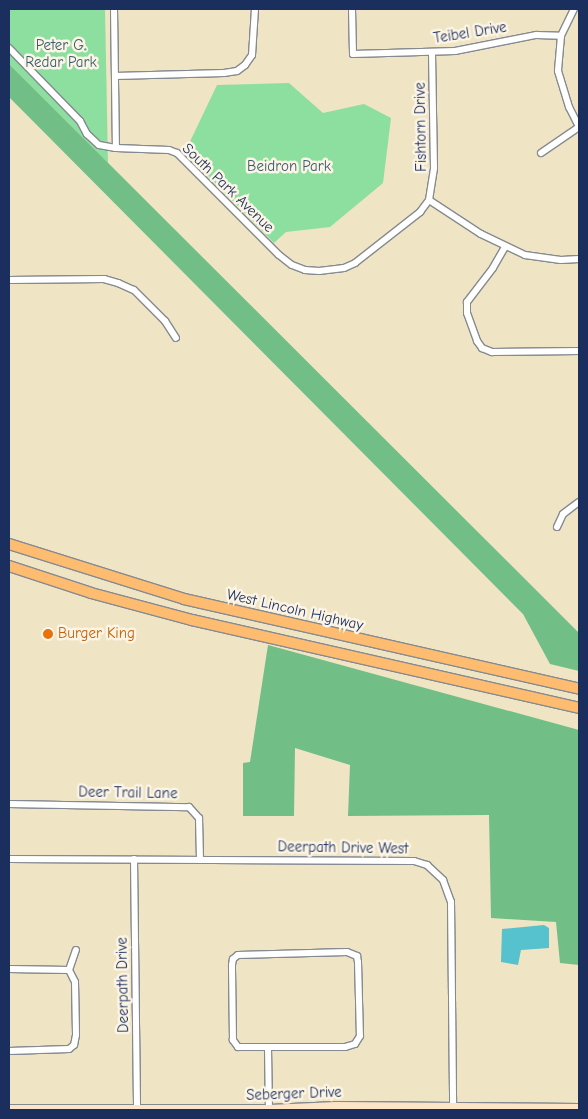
<!DOCTYPE html>
<style>
body{margin:0}
#map{position:relative;width:588px;height:1119px;overflow:hidden;background:#efe4c4;font-family:"Comic Neue",sans-serif}
div>[style]{position:absolute}
.green>*{inset:0;background:#8cdf9f}
.forest>*{inset:0;background:#71be86}
.water>*{inset:0;background:#55c2cd}
.roads{filter:drop-shadow(1px 0 #858a91) drop-shadow(-1px 0 #858a91) drop-shadow(0 1px #858a91) drop-shadow(0 -1px #858a91)}
.street>*{height:6px;margin:-3px;padding:0 3px;transform-origin:3px;border-radius:3px;background:#fff}
.secondary>*{height:9px;margin:-4.5px;padding:0 4.5px;transform-origin:4.5px;border-radius:4.5px;background:#fee4c6}
.primary>*{height:10px;margin:-5px;padding:0 5px;transform-origin:5px;border-radius:5px;background:#fdbc70}
.dots>*{width:14px;height:14px;translate:-50% -50%;box-sizing:border-box;border:2px solid #fcf5e5;border-radius:50%}
span{translate:-50% -50%;white-space:nowrap;text-align:center;line-height:1.15;-webkit-text-stroke:5px #fcf5e5;paint-order:stroke}
.street-label{font-size:15px;color:#1b2f5e}
.park-label{font-size:15px;color:#375b6e}
.food-label{font-size:15px;color:#c56008}
.left{translate:0 -50%;text-align:left}
.frame{position:absolute;inset:0;border:10px solid #1b2f5e;pointer-events:none}
</style>
<div id="map">
<div class="green">
<div style="clip-path:polygon(9px 9px,105px 9px,108px 163px,9px 64px)"></div>
<div style="clip-path:polygon(289px 83px,323px 113px,364px 104px,391px 118px,383px 183px,330px 227px,286px 232px,274px 243px,185px 152px,217px 85px)"></div>
</div>
<div class="forest">
<div style="clip-path:polygon(9px 64px,579px 633px,579px 671px,550px 664px,523px 614px,9px 97px)"></div>
<div style="clip-path:polygon(268px 645px,579px 730px,579px 965px,560px 963px,556px 922px,491px 918px,489px 815px,348px 816px,350px 765px,295px 748px,294px 816px,243px 816px,243px 763px,250px 762px)"></div>
</div>
<div class="water">
<div style="clip-path:polygon(544px 925px,549px 928px,549px 948px,521px 950px,518px 965px,501px 962px,502px 929px)"></div>
</div>
<div class="roads">
<div class="street">
<div style="left:114px;top:9px;width:139px;rotate:89.2deg"></div>
<div style="left:352px;top:9px;width:45px;rotate:88.7deg"></div>
<div style="left:353px;top:54px;width:102px;rotate:-1.7deg"></div>
<div style="left:455px;top:51px;width:83px;rotate:-11.2deg"></div>
<div style="left:536px;top:35px;width:25px;rotate:2deg"></div>
<div style="left:574px;top:9px;width:30px;rotate:116deg"></div>
<div style="left:561px;top:36px;width:35px;rotate:95deg"></div>
<div style="left:558px;top:71px;width:38px;rotate:73deg"></div>
<div style="left:569px;top:107px;width:22px;rotate:63deg"></div>
<div style="left:9px;top:48px;width:102px;rotate:45.8deg"></div>
<div style="left:80px;top:121px;width:15px;rotate:62deg"></div>
<div style="left:87px;top:134px;width:16px;rotate:43deg"></div>
<div style="left:99px;top:145px;width:17px;rotate:10deg"></div>
<div style="left:116px;top:148px;width:53px;rotate:2.2deg"></div>
<div style="left:169px;top:150px;width:9px;rotate:21deg"></div>
<div style="left:177px;top:153px;width:144px;rotate:45deg"></div>
<div style="left:279px;top:255px;width:16px;rotate:38deg"></div>
<div style="left:292px;top:265px;width:14px;rotate:21deg"></div>
<div style="left:305px;top:270px;width:14px;rotate:4deg"></div>
<div style="left:319px;top:271px;width:25px;rotate:-7deg"></div>
<div style="left:344px;top:268px;width:12px;rotate:-24deg"></div>
<div style="left:355px;top:263px;width:83px;rotate:-38.1deg"></div>
<div style="left:420px;top:212px;width:15px;rotate:-53deg"></div>
<div style="left:429px;top:200px;width:32px;rotate:-81deg"></div>
<div style="left:434px;top:168px;width:115px;rotate:-91deg"></div>
<div style="left:115px;top:76px;width:109px;rotate:-1.6deg"></div>
<div style="left:224px;top:73px;width:13px;rotate:-9deg"></div>
<div style="left:237px;top:71px;width:10px;rotate:-37deg"></div>
<div style="left:245px;top:65px;width:12px;rotate:-55deg"></div>
<div style="left:252px;top:55px;width:46px;rotate:-86.3deg"></div>
<div style="left:541px;top:153px;width:46px;rotate:-34.4deg"></div>
<div style="left:429px;top:200px;width:62px;rotate:33.2deg"></div>
<div style="left:481px;top:234px;width:49px;rotate:25.5deg"></div>
<div style="left:525px;top:255px;width:36px;rotate:8deg"></div>
<div style="left:561px;top:260px;width:18px;rotate:-3deg"></div>
<div style="left:505px;top:247px;width:24px;rotate:120deg"></div>
<div style="left:493px;top:268px;width:43px;rotate:127.4deg"></div>
<div style="left:467px;top:302px;width:11px;rotate:90deg"></div>
<div style="left:467px;top:313px;width:30px;rotate:70deg"></div>
<div style="left:477px;top:341px;width:9px;rotate:54deg"></div>
<div style="left:482px;top:348px;width:11px;rotate:22deg"></div>
<div style="left:492px;top:352px;width:87px;rotate:-0.7deg"></div>
<div style="left:9px;top:280px;width:95px;rotate:-0.6deg"></div>
<div style="left:104px;top:279px;width:15px;rotate:16deg"></div>
<div style="left:118px;top:283px;width:17px;rotate:24deg"></div>
<div style="left:134px;top:290px;width:44px;rotate:45deg"></div>
<div style="left:165px;top:321px;width:20px;rotate:57deg"></div>
<div style="left:557px;top:527px;width:14px;rotate:-65deg"></div>
<div style="left:563px;top:514px;width:20px;rotate:-37deg"></div>
<div style="left:9px;top:804px;width:180px;rotate:1deg"></div>
<div style="left:189px;top:807px;width:15px;rotate:48deg"></div>
<div style="left:199px;top:818px;width:42px;rotate:88.6deg"></div>
<div style="left:9px;top:859px;width:405px;rotate:0.3deg"></div>
<div style="left:414px;top:861px;width:14px;rotate:17deg"></div>
<div style="left:427px;top:865px;width:22px;rotate:43deg"></div>
<div style="left:443px;top:880px;width:23px;rotate:70deg"></div>
<div style="left:451px;top:902px;width:205px;rotate:89.4deg"></div>
<div style="left:134px;top:859px;width:251px;rotate:89.3deg"></div>
<div style="left:347px;top:952px;width:11px;rotate:22deg"></div>
<div style="left:357px;top:956px;width:6px;rotate:81deg"></div>
<div style="left:358px;top:962px;width:74px;rotate:88.5deg"></div>
<div style="left:360px;top:1036px;width:9px;rotate:122deg"></div>
<div style="left:355px;top:1044px;width:10px;rotate:163deg"></div>
<div style="left:345px;top:1047px;width:107px;rotate:180deg"></div>
<div style="left:238px;top:1047px;width:9px;rotate:-126deg"></div>
<div style="left:233px;top:1040px;width:75px;rotate:-90.8deg"></div>
<div style="left:232px;top:965px;width:6px;rotate:-81deg"></div>
<div style="left:233px;top:959px;width:6px;rotate:-39deg"></div>
<div style="left:238px;top:955px;width:109px;rotate:-1.6deg"></div>
<div style="left:9px;top:969px;width:60px;rotate:1deg"></div>
<div style="left:69px;top:970px;width:13px;rotate:63deg"></div>
<div style="left:75px;top:982px;width:53px;rotate:88.9deg"></div>
<div style="left:76px;top:1035px;width:10px;rotate:101deg"></div>
<div style="left:74px;top:1045px;width:6px;rotate:141deg"></div>
<div style="left:69px;top:1049px;width:60px;rotate:178.1deg"></div>
<div style="left:69px;top:970px;width:21px;rotate:-71deg"></div>
<div style="left:268px;top:1048px;width:61px;rotate:89.1deg"></div>
</div>
<div class="secondary">
<div style="left:9px;top:1109px;width:260px"></div>
<div style="left:269px;top:1109px;width:67px;rotate:-2.6deg"></div>
<div style="left:336px;top:1106px;width:243px;rotate:0.5deg"></div>
</div>
<div class="primary">
<div style="left:9px;top:544px;width:183px;rotate:17.4deg"></div>
<div style="left:184px;top:599px;width:405px;rotate:12.8deg"></div>
<div style="left:9px;top:566px;width:86px;rotate:18.2deg"></div>
<div style="left:91px;top:593px;width:105px;rotate:15deg"></div>
<div style="left:192px;top:620px;width:397px;rotate:12.8deg"></div>
</div>
</div>
<div class="dots">
<div style="left:48px;top:634px;background:#e8710a"></div>
</div>
<div class="street-label">
<span style="left:470px;top:33px;rotate:-9deg">Teibel Drive</span>
<span style="left:421px;top:127px;rotate:-91deg">Fishtorn Drive</span>
<span style="left:228px;top:188px;rotate:44deg">South Park Avenue</span>
<span style="left:295px;top:610px;rotate:13deg">West Lincoln Highway</span>
<span style="left:128px;top:793px;rotate:1deg">Deer Trail Lane</span>
<span style="left:343px;top:848px;rotate:1deg">Deerpath Drive West</span>
<span style="left:123px;top:985px;rotate:-91deg">Deerpath Drive</span>
<span style="left:294px;top:1094px;rotate:-2deg">Seberger Drive</span>
</div>
<div class="park-label">
<span style="left:61px;top:54px">Peter G.<br>Redar Park</span>
<span style="left:289px;top:167px">Beidron Park</span>
</div>
<div class="food-label">
<span class="left" style="left:58px;top:634px">Burger King</span>
</div>
<div class="frame"></div>
</div>
